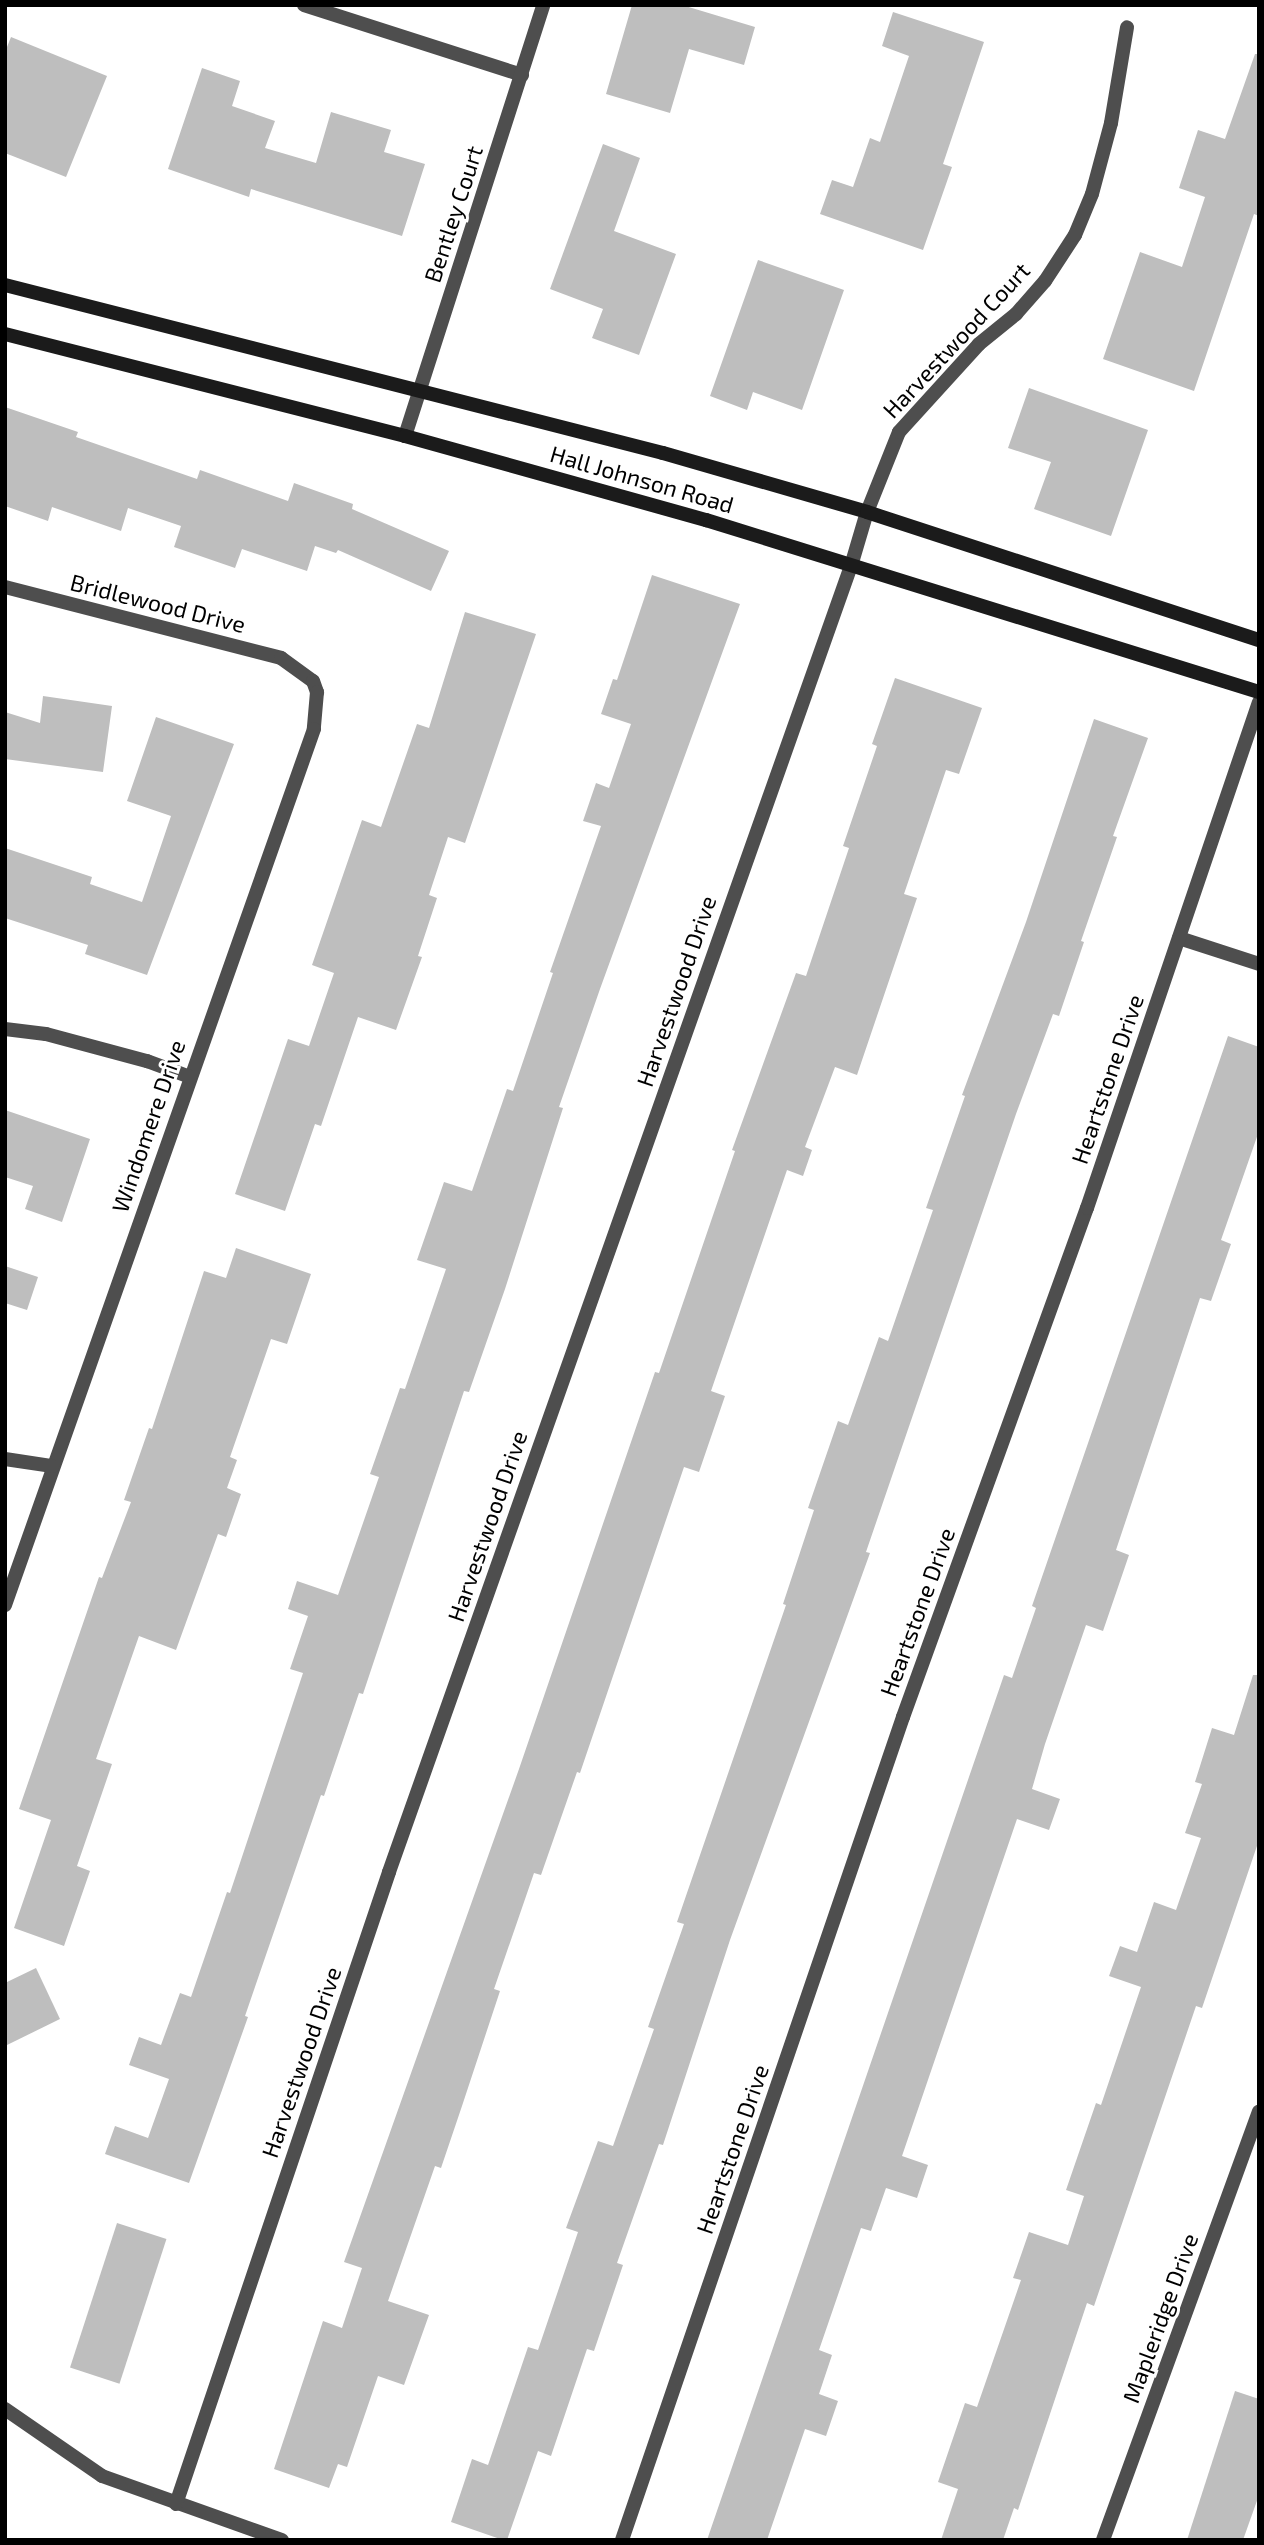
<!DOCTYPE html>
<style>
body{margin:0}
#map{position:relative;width:1264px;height:2545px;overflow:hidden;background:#fff;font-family:"Exo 2",sans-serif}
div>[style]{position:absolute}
.building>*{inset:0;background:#bebebe;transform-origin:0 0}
.minor>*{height:14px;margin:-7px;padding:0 7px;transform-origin:7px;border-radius:7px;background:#4e4e4e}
.secondary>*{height:14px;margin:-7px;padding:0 7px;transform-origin:7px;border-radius:7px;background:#1b1b1b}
span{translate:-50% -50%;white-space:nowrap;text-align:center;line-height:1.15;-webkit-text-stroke:6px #fff;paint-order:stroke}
.street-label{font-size:23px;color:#000}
.frame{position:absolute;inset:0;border:7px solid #000;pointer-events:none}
</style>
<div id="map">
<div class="building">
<div style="clip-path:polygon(632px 5px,682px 5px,755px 27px,744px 65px,689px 49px,670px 113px,606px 94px)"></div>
<div style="clip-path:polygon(893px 12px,984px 42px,943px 164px,952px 167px,923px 250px,820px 214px,832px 180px,853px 187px,870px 138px,880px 142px,909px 56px,882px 46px)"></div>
<div style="clip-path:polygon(11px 37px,107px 76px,66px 177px,5px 153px,5px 52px)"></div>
<div style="clip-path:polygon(1255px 54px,1259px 54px,1259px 216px,1254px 214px,1194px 391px,1103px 359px,1140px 252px,1182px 267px,1205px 197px,1179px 188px,1198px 130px,1225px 139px)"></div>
<div style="clip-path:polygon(202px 68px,240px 81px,232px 106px,275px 121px,265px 148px,316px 163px,331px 112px,391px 130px,384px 152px,425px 164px,402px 236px,251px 189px,249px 197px,168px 169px)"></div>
<div style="clip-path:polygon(603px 144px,640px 158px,614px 231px,676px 254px,639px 355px,592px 338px,603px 309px,550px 289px)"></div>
<div style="clip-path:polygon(758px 260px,844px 290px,802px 410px,753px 392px,747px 410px,710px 396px)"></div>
<div style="clip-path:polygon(1029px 388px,1148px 430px,1111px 536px,1034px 509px,1051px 462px,1008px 448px)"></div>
<div style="clip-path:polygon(5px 407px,78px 432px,76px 437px,197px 479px,200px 470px,288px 501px,294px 483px,353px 504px,352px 509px,449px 551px,431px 591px,338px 550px,336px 553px,315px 546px,307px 571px,242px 549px,235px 568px,174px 547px,181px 526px,128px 508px,121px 531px,52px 507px,48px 521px,5px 506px)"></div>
<div style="clip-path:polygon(652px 575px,740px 604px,600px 989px,559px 1107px,563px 1108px,505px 1289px,469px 1392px,464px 1391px,363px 1694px,359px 1693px,324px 1796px,321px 1795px,245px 2016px,248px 2017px,189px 2183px,105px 2154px,115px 2126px,148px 2138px,169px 2079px,129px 2065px,139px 2037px,161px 2045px,180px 1993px,191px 1997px,227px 1892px,230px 1893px,303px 1673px,290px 1669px,308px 1616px,288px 1609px,297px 1581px,338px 1595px,379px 1477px,370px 1474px,400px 1388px,405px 1389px,446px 1269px,417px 1260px,444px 1182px,472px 1191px,507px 1089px,513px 1091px,553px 973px,550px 972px,601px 826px,583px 821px,596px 783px,609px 788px,631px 724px,601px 714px,613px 679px,617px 680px)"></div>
<div style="clip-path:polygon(465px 612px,536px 634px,465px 843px,448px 837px,429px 895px,437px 898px,418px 956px,422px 957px,396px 1030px,358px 1017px,321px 1126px,315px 1124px,285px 1211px,235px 1194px,288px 1039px,309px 1046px,334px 973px,312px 965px,362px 820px,381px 827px,417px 724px,429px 728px)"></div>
<div style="clip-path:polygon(895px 678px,982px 708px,959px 774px,946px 770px,904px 894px,917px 898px,857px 1075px,835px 1067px,805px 1147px,812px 1150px,803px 1176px,787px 1170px,711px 1391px,725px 1396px,699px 1472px,684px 1467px,580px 1773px,577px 1772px,541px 1875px,534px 1873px,494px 1989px,500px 1991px,462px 2106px,441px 2168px,435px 2166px,388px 2301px,429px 2315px,404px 2385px,378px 2376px,347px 2467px,338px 2464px,329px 2488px,274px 2469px,323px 2321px,342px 2328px,362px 2268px,344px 2262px,519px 1769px,655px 1372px,659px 1373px,735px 1151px,732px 1150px,796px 973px,806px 976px,849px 848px,843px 846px,877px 746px,872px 744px)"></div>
<div style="clip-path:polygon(43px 696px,112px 706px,103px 772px,5px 759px,5px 712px,40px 723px)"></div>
<div style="clip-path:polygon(156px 717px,234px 744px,147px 975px,85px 954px,88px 945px,5px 918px,5px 848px,92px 877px,90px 884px,142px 902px,171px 816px,127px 801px)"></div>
<div style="clip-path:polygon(1094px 719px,1148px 738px,1113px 836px,1117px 837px,1081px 941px,1084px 942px,1059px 1016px,1053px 1014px,1016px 1114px,866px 1552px,870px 1553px,844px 1625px,730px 1940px,663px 2145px,659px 2144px,617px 2263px,623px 2265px,594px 2351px,587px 2349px,551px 2456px,538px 2451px,507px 2540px,503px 2540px,451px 2522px,472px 2459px,488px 2465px,528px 2347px,538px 2350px,578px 2232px,566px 2228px,598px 2141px,613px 2146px,654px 2029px,648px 2027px,684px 1924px,677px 1922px,786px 1605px,783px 1604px,814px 1510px,808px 1508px,838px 1421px,848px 1425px,879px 1337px,888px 1341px,933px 1210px,926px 1208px,965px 1096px,962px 1095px,1026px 922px)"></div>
<div style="clip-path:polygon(1228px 1036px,1259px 1047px,1259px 1131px,1221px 1240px,1231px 1244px,1211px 1301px,1200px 1298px,1116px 1550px,1129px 1555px,1103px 1631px,1086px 1625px,1045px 1744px,1032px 1789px,1060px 1799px,1049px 1830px,1017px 1819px,902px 2156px,928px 2165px,917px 2198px,886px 2188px,871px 2231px,861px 2228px,819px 2350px,832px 2355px,819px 2394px,838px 2401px,826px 2436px,805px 2429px,767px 2540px,707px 2540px,1004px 1675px,1012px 1678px,1036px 1608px,1032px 1606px)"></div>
<div style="clip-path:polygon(5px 1110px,90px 1139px,62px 1222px,25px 1209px,33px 1186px,5px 1177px)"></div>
<div style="clip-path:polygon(236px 1248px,311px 1274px,287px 1344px,271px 1339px,230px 1457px,237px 1460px,227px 1488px,241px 1494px,226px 1537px,218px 1534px,176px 1650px,139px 1636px,96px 1759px,112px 1764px,77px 1866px,90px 1871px,64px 1946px,14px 1928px,51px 1820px,19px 1809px,99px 1577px,102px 1578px,131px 1502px,124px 1500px,149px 1428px,152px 1429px,204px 1271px,226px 1278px)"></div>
<div style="clip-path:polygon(5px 1266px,38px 1277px,27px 1310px,5px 1303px)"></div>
<div style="clip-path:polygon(1253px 1675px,1259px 1675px,1259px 1840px,1202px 2008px,1196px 2006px,1094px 2306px,1087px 2303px,1018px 2510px,1014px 2508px,1003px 2540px,941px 2540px,958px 2489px,938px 2482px,965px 2403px,977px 2407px,1021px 2280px,1013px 2278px,1029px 2232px,1068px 2245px,1084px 2196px,1066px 2190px,1096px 2103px,1101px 2105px,1141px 1987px,1109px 1976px,1120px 1946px,1137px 1952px,1154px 1902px,1176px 1910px,1201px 1838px,1185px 1833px,1202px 1784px,1195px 1782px,1212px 1728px,1234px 1735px)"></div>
<div style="clip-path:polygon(36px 1968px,60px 2019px,5px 2046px,5px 1983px)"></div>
<div style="left:117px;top:2223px;width:52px;height:152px;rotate:18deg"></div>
<div style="clip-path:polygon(1235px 2391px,1259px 2399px,1259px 2495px,1243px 2540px,1187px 2540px)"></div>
</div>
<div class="minor">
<div style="left:304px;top:5px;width:229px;rotate:17.8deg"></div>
<div style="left:405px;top:436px;width:453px;rotate:-72.2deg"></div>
<div style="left:5px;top:587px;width:285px;rotate:14.4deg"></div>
<div style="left:281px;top:658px;width:39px;rotate:36deg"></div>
<div style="left:313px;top:681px;width:12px;rotate:70deg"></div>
<div style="left:317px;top:692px;width:37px;rotate:95deg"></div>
<div style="left:314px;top:729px;width:929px;rotate:109.43deg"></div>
<div style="left:1179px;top:938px;width:84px;rotate:18deg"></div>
<div style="left:5px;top:1029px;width:41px;rotate:7deg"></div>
<div style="left:46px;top:1034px;width:105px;rotate:15deg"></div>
<div style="left:147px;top:1061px;width:46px;rotate:20.4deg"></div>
<div style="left:5px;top:1459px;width:48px;rotate:8.5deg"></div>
<div style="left:5px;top:2409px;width:118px;rotate:34.6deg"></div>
<div style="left:102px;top:2476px;width:191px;rotate:19.6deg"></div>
<div style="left:176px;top:2504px;width:667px;rotate:-71.37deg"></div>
<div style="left:389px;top:1872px;width:1385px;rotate:-70.52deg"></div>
<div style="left:851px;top:566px;width:56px;rotate:-73.5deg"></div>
<div style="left:867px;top:512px;width:86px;rotate:-68.2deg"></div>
<div style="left:899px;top:432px;width:119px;rotate:-47.7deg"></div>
<div style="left:979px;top:344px;width:48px;rotate:-39deg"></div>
<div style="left:1016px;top:314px;width:44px;rotate:-48.7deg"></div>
<div style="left:1045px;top:281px;width:55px;rotate:-56.9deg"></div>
<div style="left:1075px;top:235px;width:44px;rotate:-67.5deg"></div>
<div style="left:1092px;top:194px;width:73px;rotate:-75deg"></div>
<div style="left:1111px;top:123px;width:97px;rotate:-80.5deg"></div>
<div style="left:622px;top:2540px;width:870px;rotate:-71.15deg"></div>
<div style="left:903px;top:1717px;width:541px;rotate:-70.13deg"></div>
<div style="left:1087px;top:1208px;width:534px;rotate:-71.23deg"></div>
<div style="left:1103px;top:2540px;width:456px;rotate:-70deg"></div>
</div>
<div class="secondary">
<div style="left:5px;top:285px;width:679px;rotate:14.32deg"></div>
<div style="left:663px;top:453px;width:212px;rotate:16.1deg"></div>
<div style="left:867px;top:512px;width:412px;rotate:18.1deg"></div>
<div style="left:5px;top:334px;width:413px;rotate:14.3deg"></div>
<div style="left:405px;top:436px;width:313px;rotate:15.6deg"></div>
<div style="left:706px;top:520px;width:579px;rotate:17.28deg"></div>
</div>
<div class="street-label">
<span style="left:453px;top:214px;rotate:-72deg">Bentley Court</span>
<span style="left:956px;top:340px;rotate:-47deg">Harvestwood Court</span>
<span style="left:642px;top:479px;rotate:16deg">Hall Johnson Road</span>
<span style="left:158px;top:603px;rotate:14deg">Bridlewood Drive</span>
<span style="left:676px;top:991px;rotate:-71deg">Harvestwood Drive</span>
<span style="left:1107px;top:1079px;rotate:-71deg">Heartstone Drive</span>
<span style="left:148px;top:1126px;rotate:-71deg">Windomere Drive</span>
<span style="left:487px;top:1526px;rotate:-71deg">Harvestwood Drive</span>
<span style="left:917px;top:1612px;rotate:-70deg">Heartstone Drive</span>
<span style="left:301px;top:2062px;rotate:-71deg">Harvestwood Drive</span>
<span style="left:732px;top:2149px;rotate:-71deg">Heartstone Drive</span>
<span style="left:1160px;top:2318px;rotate:-70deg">Mapleridge Drive</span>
</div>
<div class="frame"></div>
</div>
